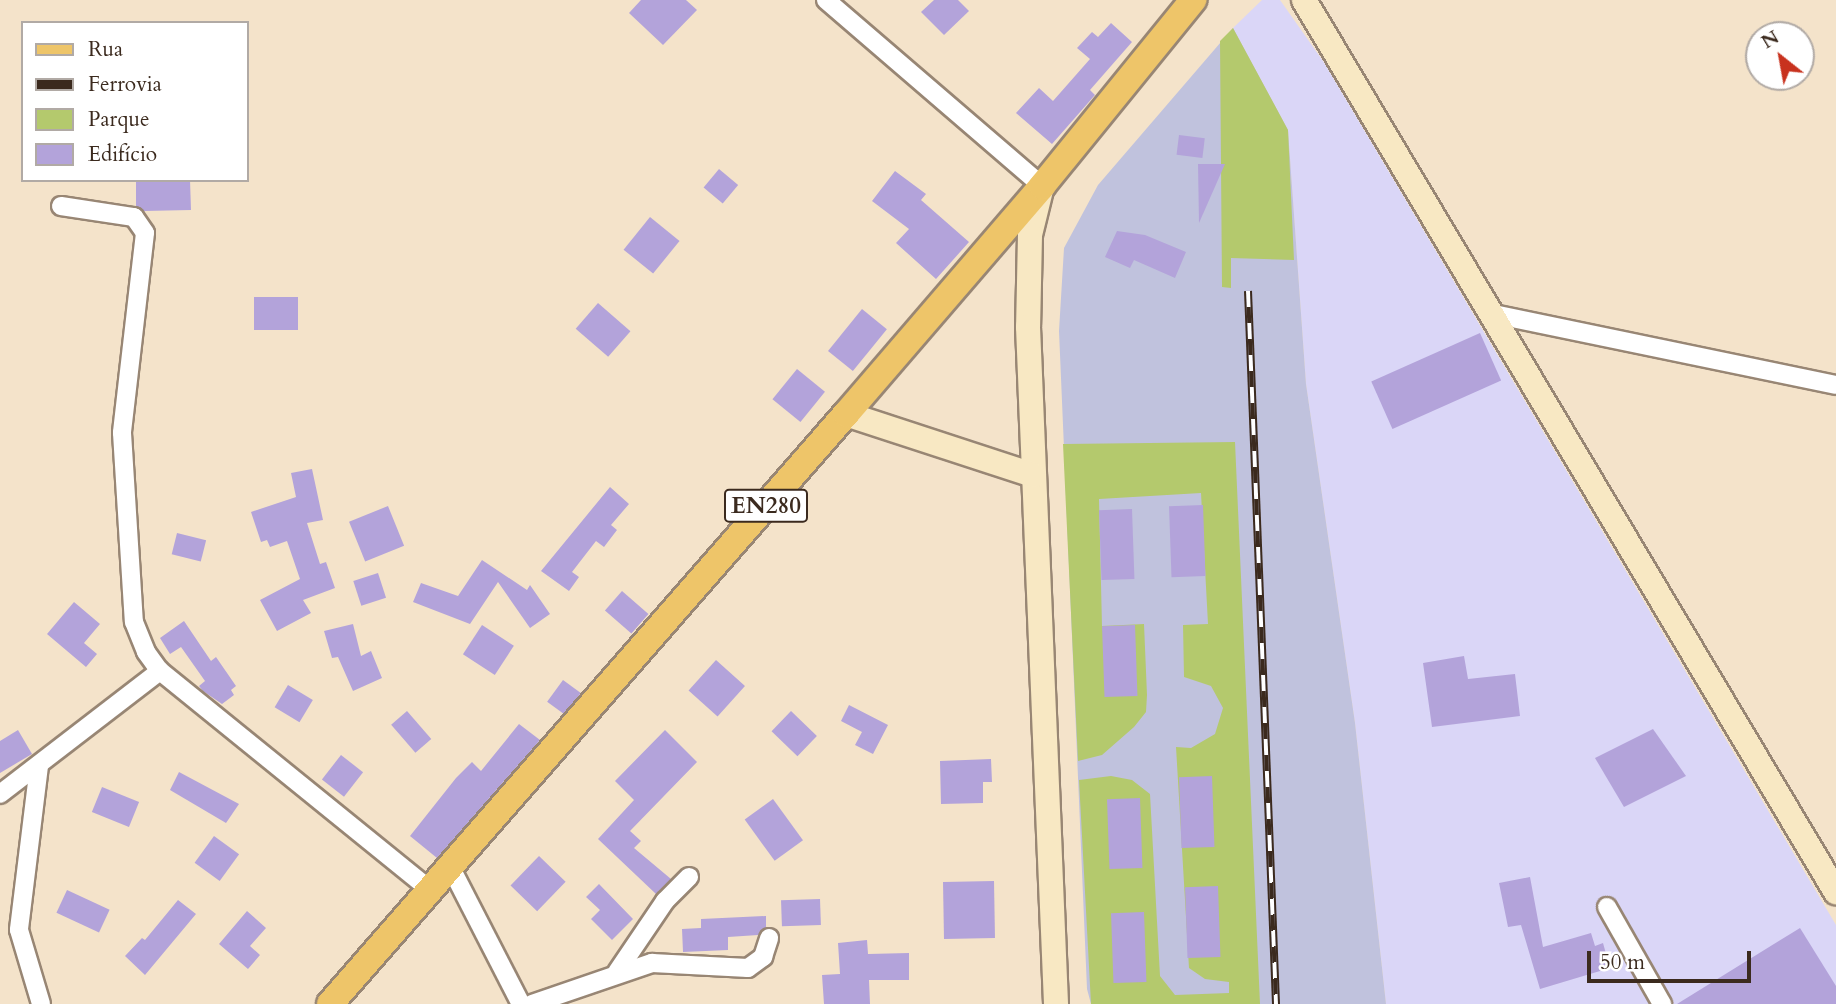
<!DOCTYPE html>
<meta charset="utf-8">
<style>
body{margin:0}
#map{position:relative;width:1836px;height:1004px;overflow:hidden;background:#f4e3ca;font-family:Cardo,serif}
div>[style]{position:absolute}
.built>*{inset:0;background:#dad6f7}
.industrial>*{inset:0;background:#c0c2dd}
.green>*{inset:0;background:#b4c96d}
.building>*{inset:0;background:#b3a3da;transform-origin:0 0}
.roads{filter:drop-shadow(2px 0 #988674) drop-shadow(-2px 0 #988674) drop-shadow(0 2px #988674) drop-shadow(0 -2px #988674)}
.street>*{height:18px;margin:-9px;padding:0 9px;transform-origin:9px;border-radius:9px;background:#fff}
.secondary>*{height:24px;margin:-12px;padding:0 12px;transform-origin:12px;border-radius:12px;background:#f8e8c3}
.primary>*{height:26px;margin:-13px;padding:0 13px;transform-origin:13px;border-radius:13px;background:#eec569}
.rail>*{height:8px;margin-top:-4px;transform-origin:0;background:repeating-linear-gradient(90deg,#fff 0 16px,#3b2a1e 0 32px);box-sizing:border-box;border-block:2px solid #3b2a1e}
span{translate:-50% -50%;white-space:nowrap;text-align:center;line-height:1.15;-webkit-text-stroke:5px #fff;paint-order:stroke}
.shield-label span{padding:2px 5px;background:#fff;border:2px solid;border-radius:5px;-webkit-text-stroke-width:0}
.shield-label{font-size:23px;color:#3b2a1e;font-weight:700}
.legend{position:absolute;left:21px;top:21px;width:228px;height:161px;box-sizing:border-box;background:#fff;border:2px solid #b1aaa5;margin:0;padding:9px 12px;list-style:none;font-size:21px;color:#3b2a1e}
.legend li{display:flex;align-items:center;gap:14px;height:35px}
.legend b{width:35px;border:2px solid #b1aaa5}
.north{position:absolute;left:1745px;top:21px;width:70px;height:70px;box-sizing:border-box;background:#fff;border:2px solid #b1aaa5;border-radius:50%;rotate:329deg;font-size:19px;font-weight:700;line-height:28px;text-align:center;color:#3b2a1e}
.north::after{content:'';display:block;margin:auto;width:24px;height:32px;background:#c8321e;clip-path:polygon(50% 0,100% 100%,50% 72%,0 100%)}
.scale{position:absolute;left:1587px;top:951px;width:164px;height:32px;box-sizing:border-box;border:4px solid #3b2a1e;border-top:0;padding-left:9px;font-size:21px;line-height:24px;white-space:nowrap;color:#3b2a1e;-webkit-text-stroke:5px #fff;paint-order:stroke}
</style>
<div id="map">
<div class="built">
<div style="clip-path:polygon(1262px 0,1280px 0,1323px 61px,1836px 925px,1836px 1004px,1386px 1004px,1355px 723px,1306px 384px,1288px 130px,1233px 28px)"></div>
</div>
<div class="industrial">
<div style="clip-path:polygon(1233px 28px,1288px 130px,1306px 384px,1355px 723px,1386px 1004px,1091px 1004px,1087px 989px,1059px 331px,1064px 248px,1098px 185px)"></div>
</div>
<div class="green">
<div style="clip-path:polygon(1233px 28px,1288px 130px,1294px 260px,1231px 258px,1231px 288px,1222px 287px,1220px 41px)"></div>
<div style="clip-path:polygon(1235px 442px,1260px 1004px,1091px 1004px,1079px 780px,1111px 776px,1132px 780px,1150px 794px,1160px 976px,1175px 995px,1229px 993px,1229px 982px,1205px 979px,1189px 968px,1176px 747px,1191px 748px,1215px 734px,1223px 708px,1211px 686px,1184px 677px,1183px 625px,1208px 624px,1201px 493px,1099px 499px,1102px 626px,1144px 624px,1147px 695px,1146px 712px,1134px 727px,1102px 755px,1078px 761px,1063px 444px)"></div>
</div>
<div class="building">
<div style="clip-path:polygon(641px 0,686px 0,697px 10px,663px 45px,629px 13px)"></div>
<div style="clip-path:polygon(934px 0,958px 0,969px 11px,944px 35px,921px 12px)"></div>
<div style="clip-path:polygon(1111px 23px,1132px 42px,1090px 90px,1095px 95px,1052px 144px,1016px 113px,1039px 88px,1053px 101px,1090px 59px,1077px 48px,1092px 32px,1098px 37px)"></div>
<div style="left:1179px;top:135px;width:26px;height:20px;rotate:7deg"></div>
<div style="clip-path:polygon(1198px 164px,1225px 164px,1199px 223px)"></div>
<div style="left:719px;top:169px;width:25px;height:24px;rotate:40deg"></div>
<div style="clip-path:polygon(895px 171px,926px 194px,921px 200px,969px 242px,936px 279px,896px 243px,909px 229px,872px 201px)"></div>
<div style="clip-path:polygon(136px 180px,190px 180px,191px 210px,144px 211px,136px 206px)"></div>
<div style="left:650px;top:217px;width:38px;height:42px;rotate:39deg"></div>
<div style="clip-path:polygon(1117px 231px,1145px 235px,1186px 252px,1175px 278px,1134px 260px,1130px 268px,1105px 257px)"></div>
<div style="left:254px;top:297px;width:44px;height:33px"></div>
<div style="left:598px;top:303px;width:43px;height:34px;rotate:41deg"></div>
<div style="left:862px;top:309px;width:32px;height:54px;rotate:39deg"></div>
<div style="left:1480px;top:333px;width:52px;height:119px;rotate:66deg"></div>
<div style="left:797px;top:369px;width:36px;height:39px;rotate:39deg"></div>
<div style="clip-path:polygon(312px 469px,323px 520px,307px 523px,320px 564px,326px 562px,335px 588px,303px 600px,311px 613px,277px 631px,260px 600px,300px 579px,287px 541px,270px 547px,267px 540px,261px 542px,251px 512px,296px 497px,291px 473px)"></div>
<div style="clip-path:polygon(610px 487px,629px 504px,611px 525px,617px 530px,604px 547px,596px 541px,572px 572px,579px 577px,569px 591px,541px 571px)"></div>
<div style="left:1203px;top:505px;width:71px;height:34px;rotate:88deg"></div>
<div style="left:388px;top:506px;width:43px;height:42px;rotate:68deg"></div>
<div style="left:1132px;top:509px;width:70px;height:33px;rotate:88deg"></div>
<div style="left:177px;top:533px;width:30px;height:22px;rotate:14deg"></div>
<div style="clip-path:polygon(482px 560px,527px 590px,530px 585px,550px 614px,530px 628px,498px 582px,470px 624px,413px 602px,421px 583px,458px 596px)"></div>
<div style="left:378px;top:573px;width:26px;height:26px;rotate:72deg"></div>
<div style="left:622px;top:591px;width:35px;height:26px;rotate:41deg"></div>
<div style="clip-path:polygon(74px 602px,100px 624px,84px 643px,97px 654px,86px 667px,47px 634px)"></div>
<div style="clip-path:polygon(184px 621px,211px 661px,216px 657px,236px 686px,231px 690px,234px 695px,222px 704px,203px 691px,199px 686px,205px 681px,181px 647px,170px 654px,160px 638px)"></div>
<div style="clip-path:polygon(353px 624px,361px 656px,371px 651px,382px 678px,353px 691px,338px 657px,332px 658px,324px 631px)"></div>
<div style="left:482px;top:625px;width:38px;height:35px;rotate:33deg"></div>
<div style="left:1135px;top:625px;width:71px;height:33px;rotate:88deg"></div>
<div style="clip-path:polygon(1464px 656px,1468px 679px,1515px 674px,1520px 716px,1432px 727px,1423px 663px)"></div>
<div style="left:716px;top:660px;width:39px;height:41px;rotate:42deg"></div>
<div style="left:563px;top:680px;width:22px;height:27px;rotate:36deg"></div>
<div style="left:288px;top:685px;width:29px;height:26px;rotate:31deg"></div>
<div style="clip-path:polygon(849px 705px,888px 725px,873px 754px,855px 745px,862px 732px,841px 721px)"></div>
<div style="left:407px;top:711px;width:37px;height:21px;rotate:49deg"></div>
<div style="left:791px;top:711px;width:36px;height:28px;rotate:44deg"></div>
<div style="clip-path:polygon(519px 724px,540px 740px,437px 858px,410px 836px,456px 778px,472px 762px,481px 771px)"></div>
<div style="clip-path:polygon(1653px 729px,1686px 776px,1624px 807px,1595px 758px)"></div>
<div style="clip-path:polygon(18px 730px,32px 754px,0 773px,0 741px)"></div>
<div style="clip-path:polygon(665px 730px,697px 762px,630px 831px,641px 841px,634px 848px,671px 879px,656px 894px,598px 839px,634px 800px,615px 781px)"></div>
<div style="left:341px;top:755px;width:28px;height:31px;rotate:38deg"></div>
<div style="clip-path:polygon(991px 759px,992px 782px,983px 782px,983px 803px,941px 804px,940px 761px)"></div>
<div style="clip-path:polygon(179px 772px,239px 804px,226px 823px,170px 790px)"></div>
<div style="left:1212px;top:776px;width:71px;height:33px;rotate:88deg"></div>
<div style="left:102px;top:787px;width:40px;height:27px;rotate:22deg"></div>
<div style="left:1140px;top:798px;width:70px;height:33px;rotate:88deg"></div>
<div style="left:773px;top:799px;width:51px;height:35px;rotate:54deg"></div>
<div style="left:214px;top:836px;width:31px;height:33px;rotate:36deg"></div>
<div style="left:539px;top:856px;width:37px;height:41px;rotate:44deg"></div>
<div style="clip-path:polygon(1530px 877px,1543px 947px,1591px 933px,1595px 946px,1603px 943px,1610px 968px,1540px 989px,1521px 925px,1508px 927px,1499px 883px)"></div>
<div style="left:994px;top:881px;width:57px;height:51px;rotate:89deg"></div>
<div style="clip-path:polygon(599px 884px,633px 919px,612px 940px,591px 919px,600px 910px,586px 897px)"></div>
<div style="left:1218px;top:886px;width:71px;height:33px;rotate:88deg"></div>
<div style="left:67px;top:890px;width:47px;height:25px;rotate:25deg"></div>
<div style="left:820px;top:899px;width:26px;height:39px;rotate:88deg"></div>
<div style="clip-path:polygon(178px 900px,196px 914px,145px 975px,125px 956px,142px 938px,145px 940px)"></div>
<div style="clip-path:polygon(247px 911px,266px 928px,250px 946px,260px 955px,248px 969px,219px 944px)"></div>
<div style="left:1144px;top:912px;width:70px;height:33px;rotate:88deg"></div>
<div style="clip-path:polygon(766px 916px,766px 927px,758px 935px,728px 937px,728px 950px,683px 952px,682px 929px,701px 928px,701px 919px)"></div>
<div style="clip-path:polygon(1800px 928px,1836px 986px,1836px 1004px,1677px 1004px)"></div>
<div style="clip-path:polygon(867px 940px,868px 954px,909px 953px,909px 980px,869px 980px,870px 1004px,824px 1004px,822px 975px,840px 974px,838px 943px)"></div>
</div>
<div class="roads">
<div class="street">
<div style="left:826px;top:0;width:285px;rotate:40.7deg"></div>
<div style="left:61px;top:206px;width:74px;rotate:8.6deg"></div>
<div style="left:134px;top:217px;width:19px;rotate:55deg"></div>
<div style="left:145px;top:233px;width:201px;rotate:96.6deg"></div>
<div style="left:122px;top:433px;width:189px;rotate:86.4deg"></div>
<div style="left:134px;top:622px;width:32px;rotate:68deg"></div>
<div style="left:146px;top:652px;width:24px;rotate:54deg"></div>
<div style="left:1493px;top:314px;width:350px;rotate:11.7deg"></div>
<div style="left:39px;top:766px;width:165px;rotate:97deg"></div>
<div style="left:19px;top:930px;width:77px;rotate:73.4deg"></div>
<div style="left:0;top:794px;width:202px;rotate:-37.6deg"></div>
<div style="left:160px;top:671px;width:346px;rotate:39deg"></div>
<div style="left:450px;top:866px;width:155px;rotate:62.8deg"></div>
<div style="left:1607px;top:907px;width:112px;rotate:60.4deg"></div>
<div style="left:617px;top:972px;width:86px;rotate:-55.9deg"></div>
<div style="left:665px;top:901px;width:34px;rotate:-45deg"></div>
<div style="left:532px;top:1004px;width:127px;rotate:-18.9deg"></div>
<div style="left:652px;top:963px;width:96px;rotate:3deg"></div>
<div style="left:748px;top:968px;width:19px;rotate:-36deg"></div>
<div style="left:763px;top:957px;width:20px;rotate:-72deg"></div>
</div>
<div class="secondary">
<div style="left:1304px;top:0;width:1039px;rotate:59.19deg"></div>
<div style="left:1042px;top:186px;width:50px;rotate:103.8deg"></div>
<div style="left:1030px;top:235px;width:92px;rotate:91.2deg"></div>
<div style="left:1028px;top:327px;width:678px;rotate:87.63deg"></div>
<div style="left:846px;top:414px;width:197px;rotate:18.1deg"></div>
</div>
<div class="primary">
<div style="left:330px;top:1004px;width:784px;rotate:-48.83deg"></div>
<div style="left:846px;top:414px;width:301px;rotate:-49.3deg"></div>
<div style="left:1042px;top:186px;width:240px;rotate:-50.9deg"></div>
</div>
</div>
<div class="rail">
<div style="left:1248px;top:291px;width:714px;rotate:87.75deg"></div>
</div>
<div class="shield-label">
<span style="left:766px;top:506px">EN280</span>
</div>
<ul class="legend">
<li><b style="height:9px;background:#eec569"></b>Rua</li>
<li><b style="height:9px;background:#3b2a1e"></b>Ferrovia</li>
<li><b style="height:19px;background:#b4c96d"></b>Parque</li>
<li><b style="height:19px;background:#b3a3da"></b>Edifício</li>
</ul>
<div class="north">N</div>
<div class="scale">50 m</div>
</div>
